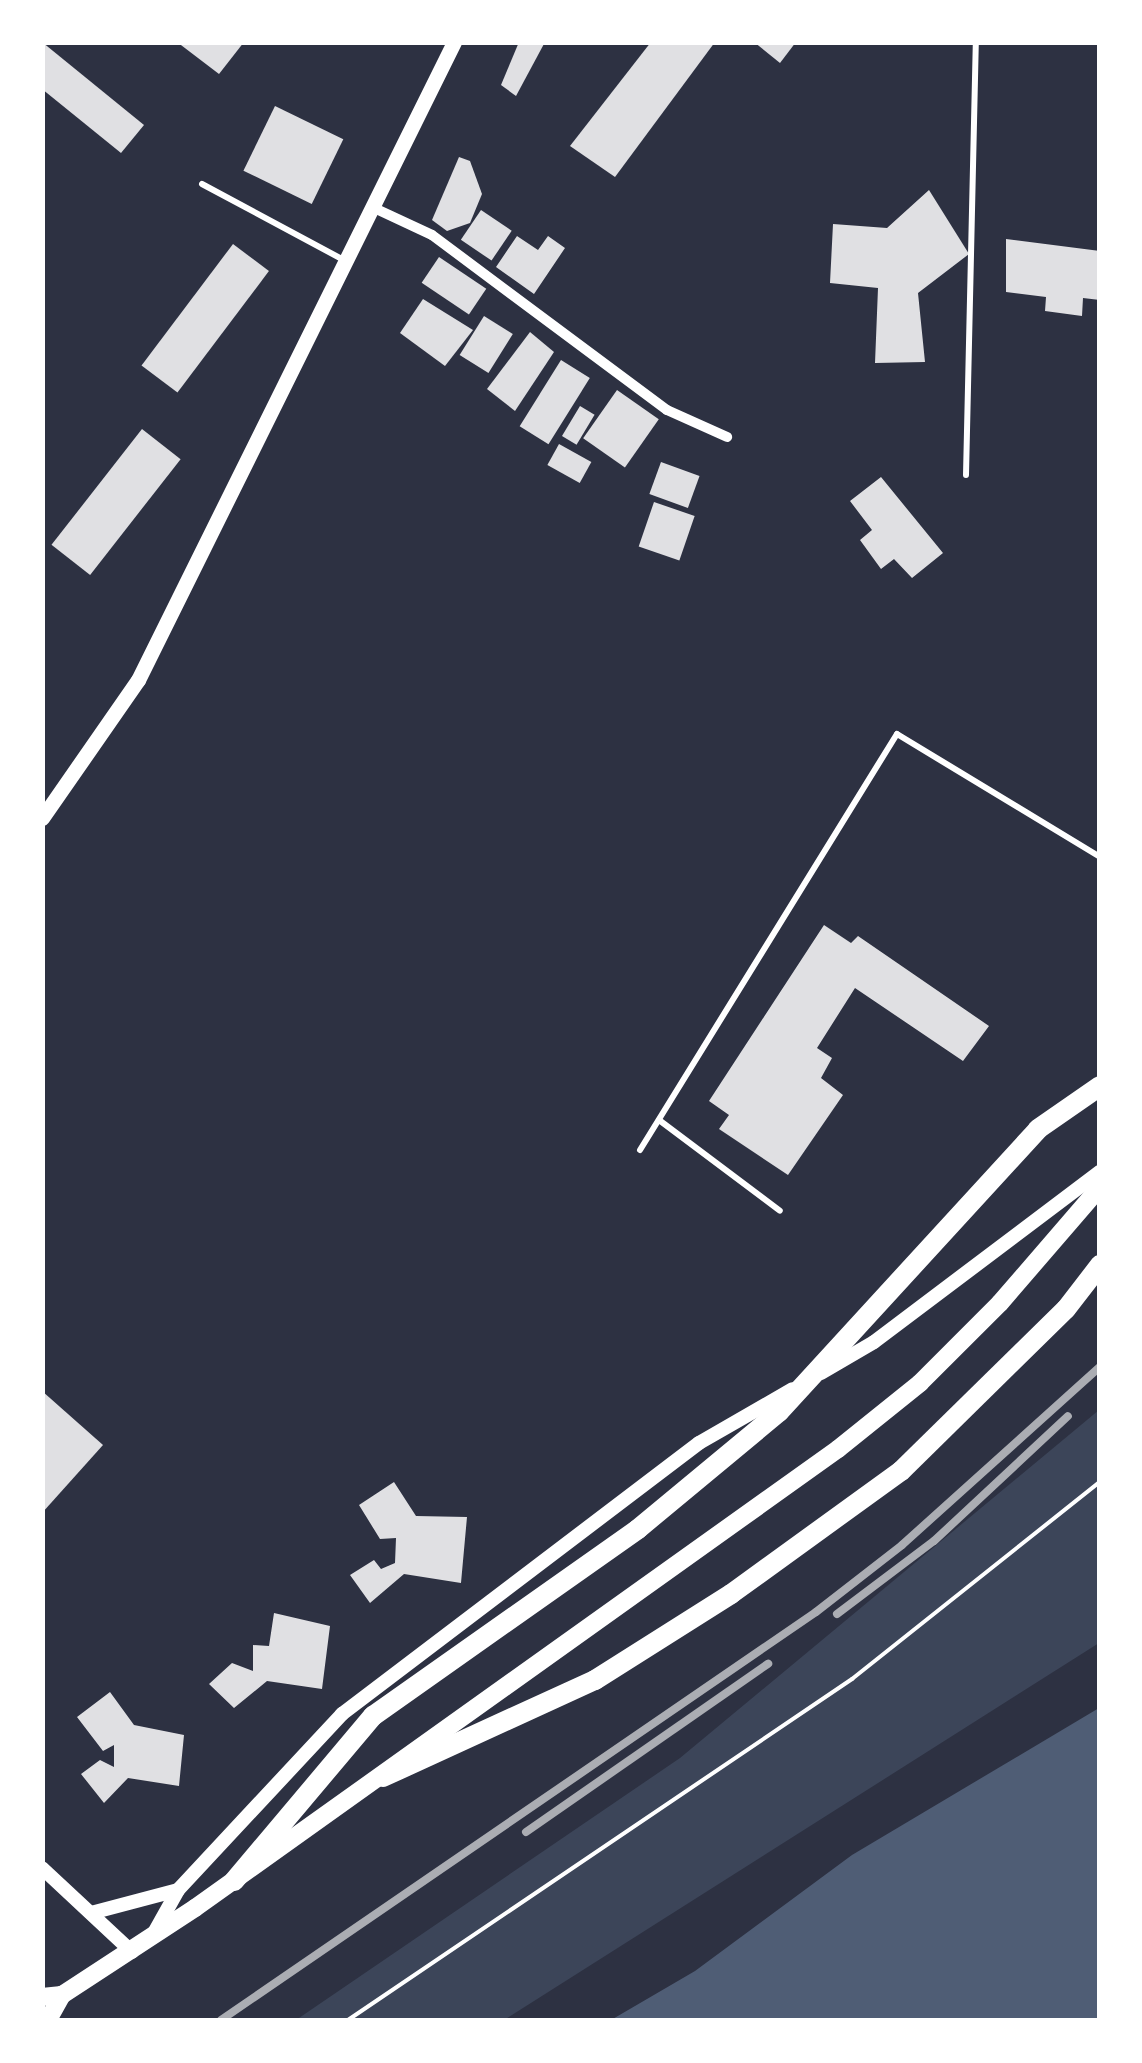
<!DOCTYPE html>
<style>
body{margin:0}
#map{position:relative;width:1142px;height:2063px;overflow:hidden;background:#2d3142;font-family:"Noto Sans",sans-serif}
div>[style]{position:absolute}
.green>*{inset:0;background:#3c4559}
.water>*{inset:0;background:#4f5d75}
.building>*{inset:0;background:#e0e0e3;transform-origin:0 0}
.path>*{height:4px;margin:-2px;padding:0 2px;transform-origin:2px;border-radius:2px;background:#fff}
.service>*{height:6px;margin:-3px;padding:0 3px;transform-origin:3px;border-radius:3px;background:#fff}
.minor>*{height:10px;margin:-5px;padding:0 5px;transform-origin:5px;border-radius:5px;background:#fff}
.tertiary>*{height:14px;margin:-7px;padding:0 7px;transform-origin:7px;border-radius:7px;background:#fff}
.secondary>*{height:15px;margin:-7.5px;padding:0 7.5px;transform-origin:7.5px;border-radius:7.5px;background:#fff}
.primary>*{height:18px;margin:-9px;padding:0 9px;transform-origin:9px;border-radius:9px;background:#fff}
.trunk>*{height:20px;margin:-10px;padding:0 10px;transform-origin:10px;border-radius:10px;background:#fff}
.rail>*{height:8px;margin:-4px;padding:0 4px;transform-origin:4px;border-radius:4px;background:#abadb3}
span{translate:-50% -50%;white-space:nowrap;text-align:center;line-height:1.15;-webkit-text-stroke:10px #fff;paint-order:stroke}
.frame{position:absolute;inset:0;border:45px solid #fff;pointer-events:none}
</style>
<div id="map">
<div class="green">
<div style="clip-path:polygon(1099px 1410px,1099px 1643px,504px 2020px,296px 2020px,680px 1758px)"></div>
</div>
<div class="water">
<div style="clip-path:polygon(1099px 1708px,1099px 2020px,611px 2020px,695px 1971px,852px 1855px)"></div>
</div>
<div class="building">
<div style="clip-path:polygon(42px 42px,144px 125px,121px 153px,42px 89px)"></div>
<div style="clip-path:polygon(177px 42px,244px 42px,219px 74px)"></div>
<div style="clip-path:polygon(519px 42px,545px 42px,516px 96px,501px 85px)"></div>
<div style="clip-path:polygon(651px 42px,715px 42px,615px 177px,570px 146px)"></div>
<div style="clip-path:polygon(754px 42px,796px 42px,780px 63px)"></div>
<div style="left:275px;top:106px;width:76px;height:72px;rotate:26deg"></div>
<div style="clip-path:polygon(459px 157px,470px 161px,482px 194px,470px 223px,447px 231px,432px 220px)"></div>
<div style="clip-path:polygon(929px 190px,969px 254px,918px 293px,925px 362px,875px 363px,878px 288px,830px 283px,833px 224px,887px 228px)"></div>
<div style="left:481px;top:210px;width:37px;height:36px;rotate:34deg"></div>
<div style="clip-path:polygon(517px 236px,538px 250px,548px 236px,565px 248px,534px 294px,496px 267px)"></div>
<div style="clip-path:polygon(1006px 239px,1100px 251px,1100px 300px,1083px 298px,1082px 316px,1045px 311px,1046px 297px,1006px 292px)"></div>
<div style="left:233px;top:244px;width:45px;height:152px;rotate:37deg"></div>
<div style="left:439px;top:257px;width:57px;height:31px;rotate:34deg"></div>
<div style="clip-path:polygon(423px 299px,473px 330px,445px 366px,400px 333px)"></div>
<div style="left:484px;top:316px;width:34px;height:46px;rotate:32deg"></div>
<div style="clip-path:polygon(530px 332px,554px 352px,515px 411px,487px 389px)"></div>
<div style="left:561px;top:360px;width:34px;height:78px;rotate:32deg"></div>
<div style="left:617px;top:390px;width:51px;height:59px;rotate:35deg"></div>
<div style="left:580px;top:406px;width:17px;height:35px;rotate:31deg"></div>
<div style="left:142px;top:429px;width:49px;height:147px;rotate:38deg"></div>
<div style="left:559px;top:444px;width:37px;height:24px;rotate:29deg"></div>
<div style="left:661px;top:462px;width:41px;height:34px;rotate:20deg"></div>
<div style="clip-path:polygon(881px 477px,943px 553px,912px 578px,894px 559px,881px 569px,860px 540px,872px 530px,850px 501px)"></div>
<div style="left:654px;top:502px;width:43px;height:47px;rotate:19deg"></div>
<div style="clip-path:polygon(824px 925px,851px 943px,858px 936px,989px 1026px,963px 1061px,855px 988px,817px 1048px,832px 1058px,821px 1078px,843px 1095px,788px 1175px,719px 1129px,729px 1115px,709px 1101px)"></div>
<div style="clip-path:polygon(42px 1391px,103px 1445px,42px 1513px)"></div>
<div style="clip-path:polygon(394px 1482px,416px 1516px,467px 1517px,461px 1583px,404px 1574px,370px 1603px,350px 1575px,374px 1560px,381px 1569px,395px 1563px,396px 1538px,380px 1539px,359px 1505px)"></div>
<div style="clip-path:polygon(274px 1613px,330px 1626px,322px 1689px,267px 1681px,234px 1708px,209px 1684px,232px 1663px,253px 1671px,253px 1645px,269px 1646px)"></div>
<div style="clip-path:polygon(110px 1692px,134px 1725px,184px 1735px,179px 1786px,128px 1778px,104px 1803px,81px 1774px,100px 1760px,114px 1767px,114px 1745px,103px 1751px,77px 1717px)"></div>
</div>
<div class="path">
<div style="left:348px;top:2020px;width:609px;rotate:-34.08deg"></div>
<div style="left:852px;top:1679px;width:317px;rotate:-38.5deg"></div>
</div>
<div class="service">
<div style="left:202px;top:184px;width:161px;rotate:28.2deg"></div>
<div style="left:966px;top:475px;width:433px;rotate:-88.7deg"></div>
<div style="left:659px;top:1120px;width:151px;rotate:36.9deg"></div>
<div style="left:640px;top:1150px;width:489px;rotate:-58.3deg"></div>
<div style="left:897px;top:734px;width:237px;rotate:31.2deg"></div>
</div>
<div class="minor">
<div style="left:372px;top:207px;width:66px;rotate:25deg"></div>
<div style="left:432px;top:235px;width:293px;rotate:36.7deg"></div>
<div style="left:667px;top:410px;width:66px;rotate:24.2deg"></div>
</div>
<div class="tertiary">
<div style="left:821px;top:1373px;width:61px;rotate:-30.3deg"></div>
<div style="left:874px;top:1342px;width:283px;rotate:-37deg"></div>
<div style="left:42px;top:1868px;width:123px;rotate:43deg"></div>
<div style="left:91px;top:1913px;width:90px;rotate:-14.8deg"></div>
<div style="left:178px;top:1890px;width:241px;rotate:-47deg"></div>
<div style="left:342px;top:1714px;width:448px;rotate:-37.2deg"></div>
<div style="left:699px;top:1443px;width:108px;rotate:-29.9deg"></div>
<div style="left:154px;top:1933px;width:49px;rotate:-60.8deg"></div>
</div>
<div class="secondary">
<div style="left:42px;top:818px;width:168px;rotate:-55.2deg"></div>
<div style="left:138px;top:680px;width:712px;rotate:-63.65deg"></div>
</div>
<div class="primary">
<div style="left:42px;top:1997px;width:20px;rotate:-6deg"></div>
<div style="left:62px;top:1995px;width:159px;rotate:-33.2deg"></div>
<div style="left:195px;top:1908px;width:790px;rotate:-35.52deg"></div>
<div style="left:838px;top:1449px;width:105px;rotate:-38.8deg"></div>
<div style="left:920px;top:1383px;width:113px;rotate:-45deg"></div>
<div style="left:1000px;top:1303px;width:153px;rotate:-49.2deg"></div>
<div style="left:48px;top:2020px;width:29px;rotate:-61deg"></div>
</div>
<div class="trunk">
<div style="left:383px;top:1777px;width:233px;rotate:-24.6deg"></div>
<div style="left:595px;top:1680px;width:161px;rotate:-32.3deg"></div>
<div style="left:731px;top:1594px;width:210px;rotate:-35.9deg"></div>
<div style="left:901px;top:1471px;width:231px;rotate:-44.5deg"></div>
<div style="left:1066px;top:1309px;width:56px;rotate:-52.3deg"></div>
<div style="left:234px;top:1881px;width:216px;rotate:-49.9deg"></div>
<div style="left:373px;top:1716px;width:324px;rotate:-35.2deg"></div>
<div style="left:638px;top:1529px;width:183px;rotate:-39.7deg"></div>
<div style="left:779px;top:1412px;width:384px;rotate:-47.5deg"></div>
<div style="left:1038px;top:1129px;width:75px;rotate:-34.7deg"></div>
</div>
<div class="rail">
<div style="left:837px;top:1614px;width:121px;rotate:-37deg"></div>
<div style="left:934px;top:1541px;width:183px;rotate:-43deg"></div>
<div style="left:526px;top:1832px;width:295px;rotate:-34.8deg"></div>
<div style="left:221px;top:2020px;width:721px;rotate:-34.44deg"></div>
<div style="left:816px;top:1612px;width:109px;rotate:-37.9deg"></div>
<div style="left:902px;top:1545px;width:266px;rotate:-42deg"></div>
</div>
<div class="frame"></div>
</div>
